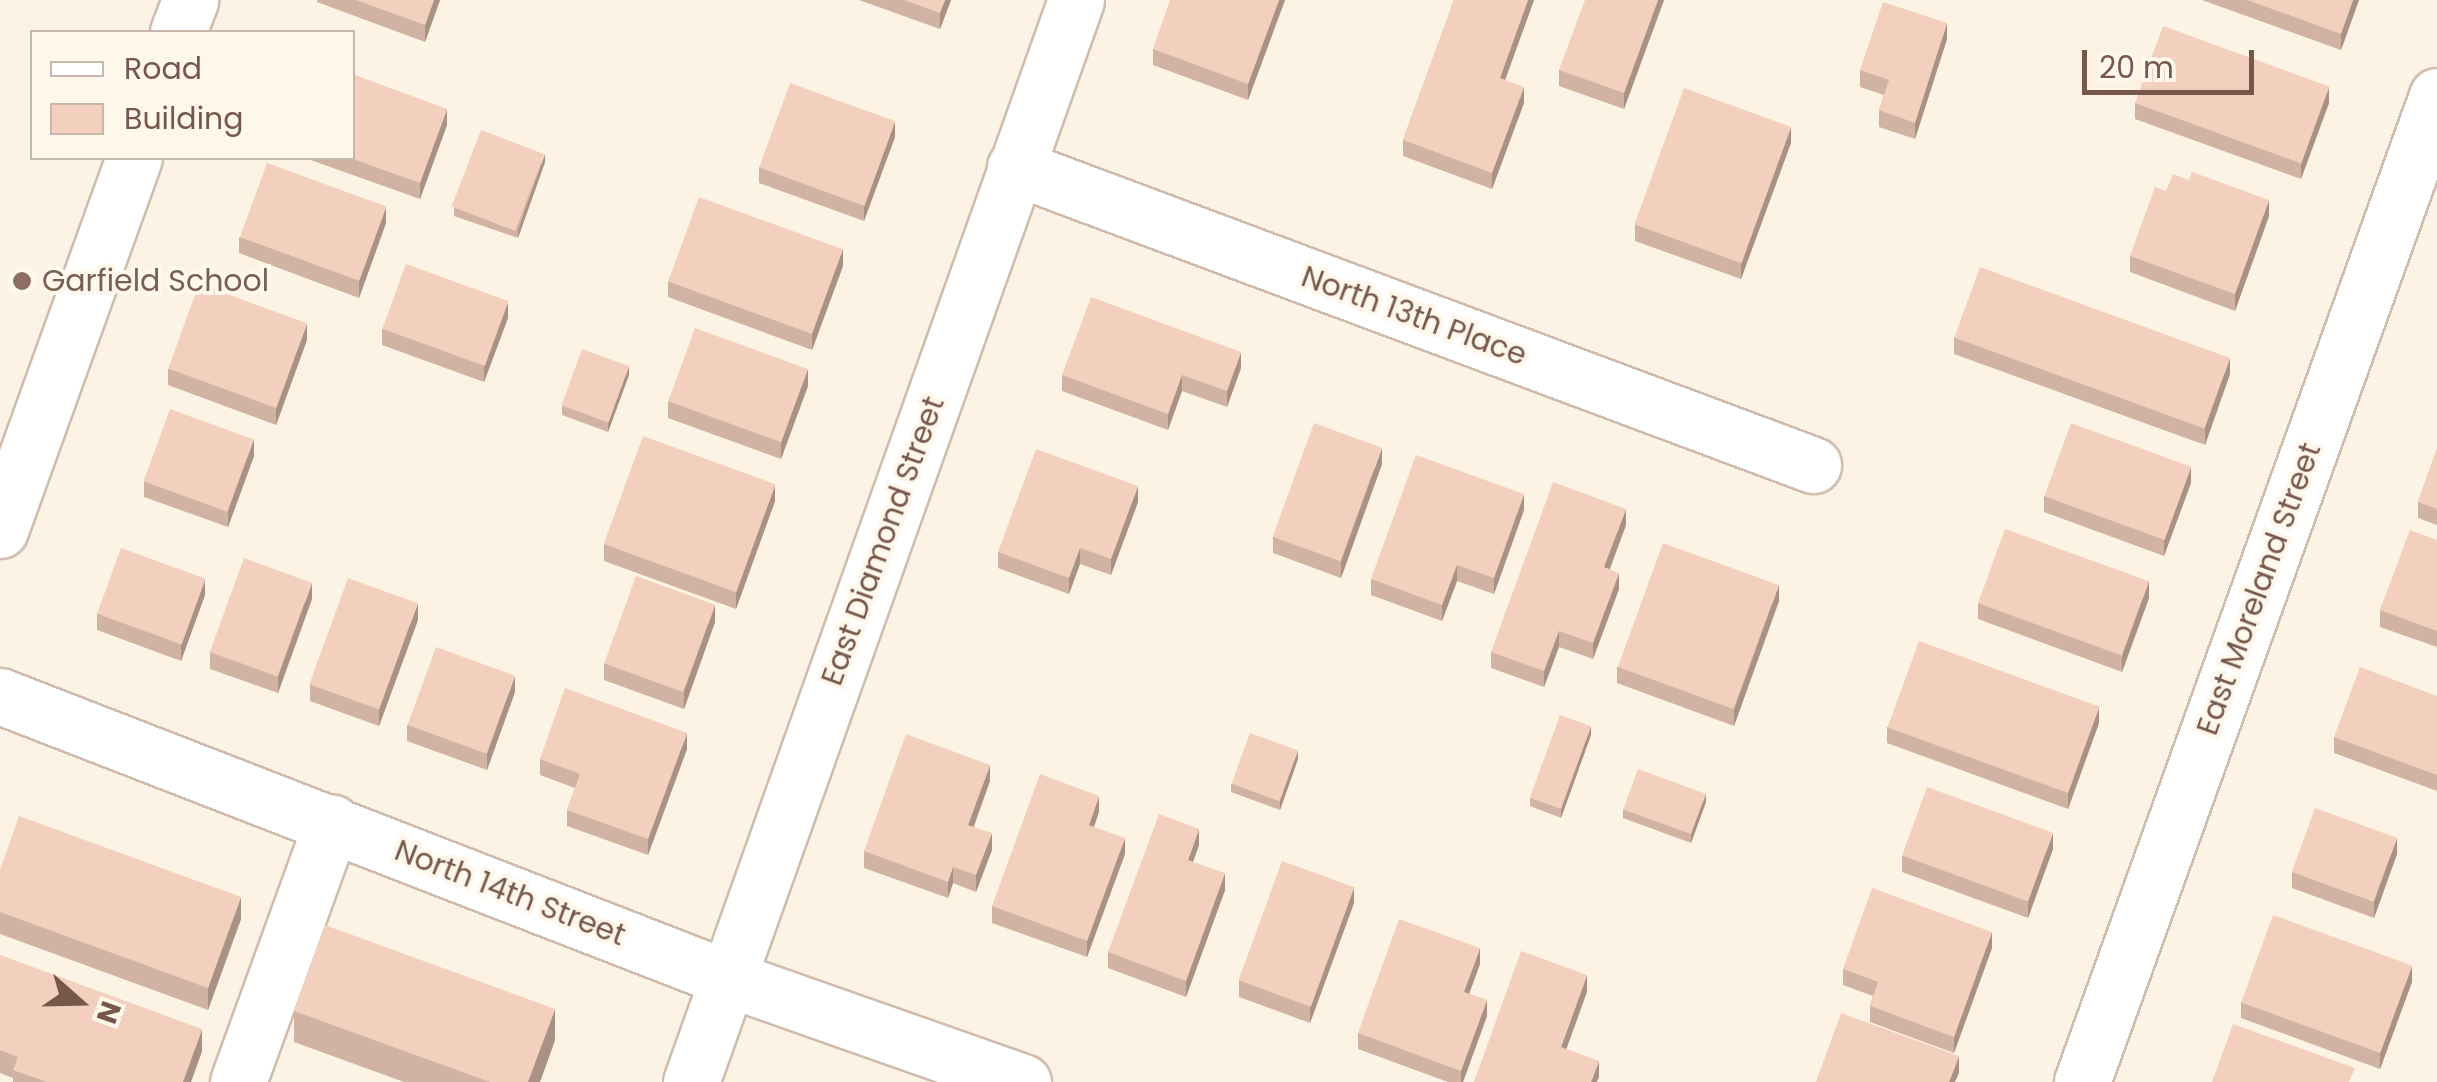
<!DOCTYPE html>
<style>
body{margin:0}
#map{position:relative;width:2437px;height:1082px;overflow:hidden;background:#fdf3e5;font-family:Poppins,sans-serif}
div>[style]{position:absolute}
.roads{filter:drop-shadow(2px 0 #d0bcae) drop-shadow(-2px 0 #d0bcae) drop-shadow(0 2px #d0bcae) drop-shadow(0 -2px #d0bcae)}
.minor>*{height:55px;margin:-27.5px;padding:0 27.5px;transform-origin:27.5px;border-radius:27.5px;background:#fff}
.wall>*{inset:0;background:#d0b3a3}
.shaded-wall>*{inset:0;background:#a99284}
.building>*{inset:0;background:#f2d0bd;transform-origin:0 0}
.dots>*{width:28px;height:28px;translate:-50% -50%;box-sizing:border-box;border:5px solid #fff7ec;border-radius:50%}
span{translate:-50% -50%;white-space:nowrap;text-align:center;line-height:1.15;-webkit-text-stroke:8px #fff7ec;paint-order:stroke}
.education-label{font-size:30px;color:#785e54}
.left{translate:0 -50%;text-align:left}
.street-label{font-size:30px;color:#76584a}
.legend{position:absolute;left:30px;top:30px;width:325px;height:130px;box-sizing:border-box;background:#fff7ec;border:2px solid #c8b7ab;margin:0;padding:12px 18px;list-style:none;font-size:30px;color:#76584a}
.legend li{display:flex;align-items:center;gap:20px;height:50px}
.legend b{width:50px;border:2px solid #c8b7ab}
.north{position:absolute;left:30px;top:952px;width:100px;height:100px;-webkit-text-stroke:8px #fff7ec;paint-order:stroke;rotate:110deg;font-size:28px;font-weight:700;line-height:40px;text-align:center;color:#76584a}
.north::after{content:'';display:block;margin:auto;width:35px;height:45px;background:#76584a;clip-path:polygon(50% 0,100% 100%,50% 72%,0 100%)}
.scale{position:absolute;left:2082px;top:50px;width:172px;height:45px;box-sizing:border-box;border:5px solid #76584a;border-top:0;padding-left:12px;font-size:30px;line-height:35px;white-space:nowrap;color:#76584a;-webkit-text-stroke:8px #fff7ec;paint-order:stroke}
</style>
<div id="map">
<div class="roads">
<div class="minor">
<div style="left:178px;top:32px;width:34px;rotate:-69deg"></div>
<div style="left:1015px;top:167px;width:852px;rotate:20.48deg"></div>
<div style="left:0;top:530px;width:395px;rotate:-70.2deg"></div>
<div style="left:0;top:696px;width:780px;rotate:21.2deg"></div>
<div style="left:727px;top:978px;width:314px;rotate:19.4deg"></div>
<div style="left:238px;top:1082px;width:276px;rotate:-70.1deg"></div>
<div style="left:691px;top:1082px;width:1148px;rotate:-70.41deg"></div>
<div style="left:2082px;top:1082px;width:1048px;rotate:-70.2deg"></div>
</div>
</div>
<div class="wall">
<div style="clip-path:polygon(317px 0,440px 0,425px 42px,317px 2px)"></div>
<div style="clip-path:polygon(859px 0,951px 0,940px 29px)"></div>
<div style="clip-path:polygon(1285px 0,1248px 100px,1153px 65px,1153px 49px)"></div>
<div style="clip-path:polygon(1454px 0,1534px 0,1505px 80px,1524px 103px,1492px 189px,1403px 156px,1403px 140px)"></div>
<div style="clip-path:polygon(1664px 0,1624px 109px,1559px 86px,1559px 70px)"></div>
<div style="clip-path:polygon(2202px 0,2359px 0,2341px 50px)"></div>
<div style="clip-path:polygon(1947px 39px,1915px 139px,1879px 127px,1879px 110px,1884px 95px,1860px 87px,1860px 70px)"></div>
<div style="clip-path:polygon(2135px 103px,2329px 103px,2301px 179px,2135px 119px)"></div>
<div style="clip-path:polygon(447px 125px,420px 199px,305px 158px,352px 158px)"></div>
<div style="clip-path:polygon(895px 137px,864px 221px,759px 183px,759px 167px)"></div>
<div style="clip-path:polygon(1791px 143px,1741px 279px,1635px 241px,1635px 224px)"></div>
<div style="clip-path:polygon(545px 162px,518px 238px,454px 216px,454px 207px)"></div>
<div style="clip-path:polygon(2166px 191px,2269px 216px,2235px 311px,2130px 272px,2130px 256px)"></div>
<div style="clip-path:polygon(386px 223px,359px 298px,239px 253px,239px 237px)"></div>
<div style="clip-path:polygon(843px 266px,812px 350px,668px 297px,668px 281px)"></div>
<div style="clip-path:polygon(508px 318px,484px 382px,382px 345px,382px 329px)"></div>
<div style="clip-path:polygon(1954px 337px,2230px 374px,2205px 445px,1954px 354px)"></div>
<div style="clip-path:polygon(307px 340px,276px 425px,168px 385px,168px 369px)"></div>
<div style="clip-path:polygon(1241px 368px,1227px 407px,1182px 391px,1168px 430px,1062px 391px,1062px 375px)"></div>
<div style="clip-path:polygon(629px 375px,608px 432px,562px 415px,562px 406px)"></div>
<div style="clip-path:polygon(808px 386px,781px 459px,668px 418px,668px 401px)"></div>
<div style="clip-path:polygon(2437px 449px,2437px 525px,2418px 518px,2418px 502px)"></div>
<div style="clip-path:polygon(254px 456px,228px 527px,144px 497px,144px 481px)"></div>
<div style="clip-path:polygon(1382px 464px,1341px 578px,1273px 553px,1273px 537px)"></div>
<div style="clip-path:polygon(2191px 483px,2164px 556px,2044px 512px,2044px 496px)"></div>
<div style="clip-path:polygon(775px 501px,736px 609px,604px 561px,604px 544px)"></div>
<div style="clip-path:polygon(1138px 502px,1111px 575px,1080px 564px,1069px 594px,998px 568px,998px 552px)"></div>
<div style="clip-path:polygon(1524px 510px,1494px 594px,1457px 581px,1442px 621px,1371px 595px,1371px 579px)"></div>
<div style="clip-path:polygon(1626px 525px,1610px 569px,1619px 589px,1593px 659px,1559px 647px,1544px 687px,1491px 668px,1491px 652px)"></div>
<div style="clip-path:polygon(2437px 540px,2437px 647px,2380px 627px,2380px 610px)"></div>
<div style="clip-path:polygon(205px 595px,181px 661px,97px 630px,97px 614px)"></div>
<div style="clip-path:polygon(2149px 598px,2122px 672px,1978px 619px,1978px 603px)"></div>
<div style="clip-path:polygon(312px 599px,278px 693px,210px 669px,210px 652px)"></div>
<div style="clip-path:polygon(1779px 601px,1734px 726px,1617px 683px,1617px 667px)"></div>
<div style="clip-path:polygon(418px 620px,379px 726px,310px 701px,310px 684px)"></div>
<div style="clip-path:polygon(715px 622px,684px 709px,604px 680px,604px 663px)"></div>
<div style="clip-path:polygon(515px 692px,487px 770px,407px 741px,407px 725px)"></div>
<div style="clip-path:polygon(2437px 696px,2437px 791px,2334px 753px,2334px 737px)"></div>
<div style="clip-path:polygon(2099px 723px,2068px 809px,1887px 743px,1887px 727px)"></div>
<div style="clip-path:polygon(1591px 735px,1561px 818px,1530px 806px,1530px 798px)"></div>
<div style="clip-path:polygon(687px 749px,648px 855px,567px 826px,567px 810px,575px 788px,540px 775px,540px 759px)"></div>
<div style="clip-path:polygon(1298px 759px,1280px 810px,1231px 792px,1231px 784px)"></div>
<div style="clip-path:polygon(990px 781px,974px 827px,992px 850px,976px 892px,953px 883px,948px 898px,864px 868px,864px 851px)"></div>
<div style="clip-path:polygon(1706px 802px,1691px 843px,1623px 818px,1623px 809px)"></div>
<div style="clip-path:polygon(1099px 812px,1094px 827px,1125px 854px,1087px 957px,992px 923px,992px 906px)"></div>
<div style="clip-path:polygon(1199px 845px,1193px 862px,1225px 890px,1186px 997px,1108px 968px,1108px 952px)"></div>
<div style="clip-path:polygon(2053px 849px,2028px 918px,1902px 872px,1902px 856px)"></div>
<div style="clip-path:polygon(2397px 854px,2374px 918px,2292px 888px,2292px 872px)"></div>
<div style="clip-path:polygon(0 870px,241px 919px,208px 1010px,0 934px)"></div>
<div style="clip-path:polygon(1354px 903px,1310px 1023px,1239px 997px,1239px 981px)"></div>
<div style="clip-path:polygon(1992px 948px,1954px 1053px,1870px 1022px,1870px 1006px,1873px 996px,1843px 985px,1843px 969px)"></div>
<div style="clip-path:polygon(0 955px,202px 1051px,191px 1082px,13px 1082px,13px 1078px,0 1073px)"></div>
<div style="clip-path:polygon(1480px 964px,1469px 994px,1487px 1016px,1463px 1082px,1448px 1082px,1358px 1049px,1358px 1033px)"></div>
<div style="clip-path:polygon(2412px 982px,2380px 1069px,2241px 1018px,2241px 1002px)"></div>
<div style="clip-path:polygon(294px 1011px,555px 1040px,540px 1082px,404px 1082px,294px 1042px)"></div>
</div>
<div class="shaded-wall">
<div style="clip-path:polygon(434px 0,440px 0,425px 42px,425px 25px)"></div>
<div style="clip-path:polygon(945px 0,951px 0,940px 29px,940px 13px)"></div>
<div style="clip-path:polygon(1279px 0,1285px 0,1248px 100px,1248px 84px)"></div>
<div style="clip-path:polygon(1528px 0,1534px 0,1500px 94px,1500px 78px)"></div>
<div style="clip-path:polygon(1658px 0,1664px 0,1624px 109px,1624px 93px)"></div>
<div style="clip-path:polygon(2353px 0,2359px 0,2341px 50px,2341px 34px)"></div>
<div style="clip-path:polygon(1947px 23px,1947px 39px,1915px 139px,1915px 123px)"></div>
<div style="clip-path:polygon(1524px 87px,1524px 103px,1492px 189px,1492px 173px)"></div>
<div style="clip-path:polygon(2329px 87px,2329px 103px,2301px 179px,2301px 163px)"></div>
<div style="clip-path:polygon(447px 109px,447px 125px,420px 199px,420px 183px)"></div>
<div style="clip-path:polygon(895px 121px,895px 137px,864px 221px,864px 205px)"></div>
<div style="clip-path:polygon(1791px 127px,1791px 143px,1741px 279px,1741px 263px)"></div>
<div style="clip-path:polygon(545px 154px,545px 162px,518px 238px,518px 230px)"></div>
<div style="clip-path:polygon(2269px 200px,2269px 216px,2235px 311px,2235px 294px)"></div>
<div style="clip-path:polygon(386px 207px,386px 223px,359px 298px,359px 281px)"></div>
<div style="clip-path:polygon(843px 249px,843px 266px,812px 350px,812px 333px)"></div>
<div style="clip-path:polygon(508px 302px,508px 318px,484px 382px,484px 366px)"></div>
<div style="clip-path:polygon(307px 324px,307px 340px,276px 425px,276px 408px)"></div>
<div style="clip-path:polygon(1241px 352px,1241px 368px,1227px 407px,1227px 391px)"></div>
<div style="clip-path:polygon(2230px 358px,2230px 374px,2205px 445px,2205px 428px)"></div>
<div style="clip-path:polygon(629px 366px,629px 375px,608px 432px,608px 423px)"></div>
<div style="clip-path:polygon(808px 369px,808px 386px,781px 459px,781px 443px)"></div>
<div style="clip-path:polygon(1182px 375px,1182px 391px,1168px 430px,1168px 414px)"></div>
<div style="clip-path:polygon(254px 439px,254px 456px,228px 527px,228px 511px)"></div>
<div style="clip-path:polygon(1382px 448px,1382px 464px,1341px 578px,1341px 562px)"></div>
<div style="clip-path:polygon(2191px 467px,2191px 483px,2164px 556px,2164px 539px)"></div>
<div style="clip-path:polygon(775px 485px,775px 501px,736px 609px,736px 593px)"></div>
<div style="clip-path:polygon(1138px 486px,1138px 502px,1111px 575px,1111px 559px)"></div>
<div style="clip-path:polygon(1524px 494px,1524px 510px,1494px 594px,1494px 578px)"></div>
<div style="clip-path:polygon(1626px 509px,1626px 525px,1604px 584px,1604px 567px)"></div>
<div style="clip-path:polygon(1080px 548px,1080px 564px,1069px 594px,1069px 578px)"></div>
<div style="clip-path:polygon(1457px 565px,1457px 581px,1442px 621px,1442px 605px)"></div>
<div style="clip-path:polygon(1619px 573px,1619px 589px,1593px 659px,1593px 643px)"></div>
<div style="clip-path:polygon(205px 579px,205px 595px,181px 661px,181px 645px)"></div>
<div style="clip-path:polygon(2149px 581px,2149px 598px,2122px 672px,2122px 656px)"></div>
<div style="clip-path:polygon(312px 583px,312px 599px,278px 693px,278px 677px)"></div>
<div style="clip-path:polygon(1779px 585px,1779px 601px,1734px 726px,1734px 710px)"></div>
<div style="clip-path:polygon(418px 603px,418px 620px,379px 726px,379px 710px)"></div>
<div style="clip-path:polygon(715px 605px,715px 622px,684px 709px,684px 692px)"></div>
<div style="clip-path:polygon(1559px 631px,1559px 647px,1544px 687px,1544px 671px)"></div>
<div style="clip-path:polygon(515px 676px,515px 692px,487px 770px,487px 754px)"></div>
<div style="clip-path:polygon(2099px 707px,2099px 723px,2068px 809px,2068px 793px)"></div>
<div style="clip-path:polygon(1591px 726px,1591px 735px,1561px 818px,1561px 809px)"></div>
<div style="clip-path:polygon(687px 733px,687px 749px,648px 855px,648px 839px)"></div>
<div style="clip-path:polygon(1298px 750px,1298px 759px,1280px 810px,1280px 801px)"></div>
<div style="clip-path:polygon(990px 765px,990px 781px,968px 841px,968px 825px)"></div>
<div style="clip-path:polygon(1706px 794px,1706px 802px,1691px 843px,1691px 834px)"></div>
<div style="clip-path:polygon(1099px 796px,1099px 812px,1089px 841px,1089px 825px)"></div>
<div style="clip-path:polygon(1199px 829px,1199px 845px,1188px 876px,1188px 860px)"></div>
<div style="clip-path:polygon(992px 833px,992px 850px,976px 892px,976px 875px)"></div>
<div style="clip-path:polygon(2053px 833px,2053px 849px,2028px 918px,2028px 902px)"></div>
<div style="clip-path:polygon(1125px 838px,1125px 854px,1087px 957px,1087px 941px)"></div>
<div style="clip-path:polygon(2397px 838px,2397px 854px,2374px 918px,2374px 902px)"></div>
<div style="clip-path:polygon(953px 867px,953px 883px,948px 898px,948px 882px)"></div>
<div style="clip-path:polygon(1225px 873px,1225px 890px,1186px 997px,1186px 981px)"></div>
<div style="clip-path:polygon(1354px 887px,1354px 903px,1310px 1023px,1310px 1007px)"></div>
<div style="clip-path:polygon(241px 897px,241px 919px,208px 1010px,208px 988px)"></div>
<div style="clip-path:polygon(1992px 932px,1992px 948px,1954px 1053px,1954px 1037px)"></div>
<div style="clip-path:polygon(1480px 948px,1480px 964px,1464px 1008px,1464px 992px)"></div>
<div style="clip-path:polygon(2412px 966px,2412px 982px,2380px 1069px,2380px 1053px)"></div>
<div style="clip-path:polygon(1587px 975px,1587px 992px,1561px 1064px,1561px 1047px)"></div>
<div style="clip-path:polygon(1487px 1000px,1487px 1016px,1463px 1082px,1461px 1082px,1461px 1071px)"></div>
<div style="clip-path:polygon(555px 1009px,555px 1040px,540px 1082px,528px 1082px)"></div>
<div style="clip-path:polygon(202px 1029px,202px 1051px,191px 1082px,183px 1082px)"></div>
<div style="clip-path:polygon(1959px 1056px,1959px 1073px,1955px 1082px,1949px 1082px)"></div>
<div style="clip-path:polygon(1599px 1061px,1599px 1077px,1597px 1082px,1591px 1082px)"></div>
</div>
<div class="building">
<div style="clip-path:polygon(356px 0,434px 0,425px 25px)"></div>
<div style="clip-path:polygon(904px 0,945px 0,940px 13px)"></div>
<div style="clip-path:polygon(1170px 0,1279px 0,1248px 84px,1153px 49px)"></div>
<div style="clip-path:polygon(1454px 0,1528px 0,1500px 78px,1524px 87px,1492px 173px,1403px 140px)"></div>
<div style="clip-path:polygon(1585px 0,1658px 0,1624px 93px,1559px 70px)"></div>
<div style="clip-path:polygon(2247px 0,2353px 0,2341px 34px)"></div>
<div style="clip-path:polygon(1883px 2px,1947px 23px,1915px 123px,1879px 110px,1889px 80px,1860px 70px)"></div>
<div style="left:2163px;top:26px;width:177px;height:82px;rotate:20deg"></div>
<div style="clip-path:polygon(352px 74px,447px 109px,420px 183px,350px 158px,352px 158px)"></div>
<div style="left:790px;top:83px;width:112px;height:90px;rotate:20deg"></div>
<div style="left:1684px;top:88px;width:114px;height:145px;rotate:20deg"></div>
<div style="left:481px;top:130px;width:68px;height:82px;rotate:21deg"></div>
<div style="left:267px;top:163px;width:127px;height:79px;rotate:20deg"></div>
<div style="clip-path:polygon(2192px 172px,2269px 200px,2235px 294px,2130px 256px,2155px 187px,2166px 191px,2173px 174px,2189px 180px)"></div>
<div style="left:699px;top:197px;width:153px;height:90px;rotate:20deg"></div>
<div style="left:406px;top:264px;width:109px;height:69px;rotate:20deg"></div>
<div style="left:1980px;top:267px;width:266px;height:75px;rotate:20deg"></div>
<div style="left:199px;top:284px;width:115px;height:90px;rotate:20deg"></div>
<div style="clip-path:polygon(1091px 297px,1241px 352px,1227px 391px,1182px 375px,1168px 414px,1062px 375px)"></div>
<div style="left:695px;top:328px;width:120px;height:78px;rotate:20deg"></div>
<div style="left:582px;top:349px;width:50px;height:60px;rotate:20deg"></div>
<div style="left:170px;top:409px;width:89px;height:77px;rotate:20deg"></div>
<div style="left:1314px;top:423px;width:72px;height:121px;rotate:20deg"></div>
<div style="left:2071px;top:423px;width:128px;height:78px;rotate:20deg"></div>
<div style="left:643px;top:436px;width:141px;height:115px;rotate:20deg"></div>
<div style="clip-path:polygon(1036px 449px,1138px 486px,1111px 559px,1080px 548px,1069px 578px,998px 552px)"></div>
<div style="clip-path:polygon(2437px 449px,2437px 509px,2418px 502px)"></div>
<div style="clip-path:polygon(1416px 455px,1524px 494px,1494px 578px,1457px 565px,1442px 605px,1371px 579px)"></div>
<div style="clip-path:polygon(1553px 482px,1626px 509px,1604px 567px,1619px 573px,1593px 643px,1559px 631px,1544px 671px,1491px 652px)"></div>
<div style="left:2005px;top:529px;width:153px;height:79px;rotate:20deg"></div>
<div style="clip-path:polygon(2410px 530px,2437px 540px,2437px 631px,2380px 610px)"></div>
<div style="left:1663px;top:543px;width:123px;height:132px;rotate:20deg"></div>
<div style="left:121px;top:548px;width:90px;height:70px;rotate:20deg"></div>
<div style="left:244px;top:558px;width:72px;height:100px;rotate:20deg"></div>
<div style="left:636px;top:576px;width:84px;height:93px;rotate:20deg"></div>
<div style="left:348px;top:578px;width:74px;height:113px;rotate:20deg"></div>
<div style="left:1919px;top:641px;width:192px;height:92px;rotate:20deg"></div>
<div style="left:436px;top:647px;width:84px;height:83px;rotate:20deg"></div>
<div style="clip-path:polygon(2360px 667px,2437px 696px,2437px 775px,2334px 737px)"></div>
<div style="clip-path:polygon(565px 688px,687px 733px,648px 839px,567px 810px,580px 774px,540px 759px)"></div>
<div style="left:1560px;top:715px;width:33px;height:88px;rotate:20deg"></div>
<div style="left:1250px;top:733px;width:51px;height:54px;rotate:20deg"></div>
<div style="clip-path:polygon(906px 734px,990px 765px,968px 825px,992px 833px,976px 875px,953px 867px,948px 882px,864px 851px)"></div>
<div style="left:1638px;top:769px;width:72px;height:43px;rotate:20deg"></div>
<div style="clip-path:polygon(1040px 774px,1099px 796px,1089px 825px,1125px 838px,1087px 941px,992px 906px)"></div>
<div style="left:1927px;top:787px;width:134px;height:73px;rotate:20deg"></div>
<div style="left:2315px;top:808px;width:87px;height:68px;rotate:20deg"></div>
<div style="clip-path:polygon(1159px 814px,1199px 829px,1188px 860px,1225px 873px,1186px 981px,1108px 952px)"></div>
<div style="clip-path:polygon(19px 816px,241px 897px,208px 988px,0 912px,0 870px)"></div>
<div style="left:1282px;top:861px;width:77px;height:127px;rotate:20deg"></div>
<div style="clip-path:polygon(1872px 888px,1992px 932px,1954px 1037px,1870px 1006px,1878px 982px,1843px 969px)"></div>
<div style="left:2273px;top:915px;width:148px;height:93px;rotate:20deg"></div>
<div style="clip-path:polygon(1399px 919px,1480px 948px,1464px 992px,1487px 1000px,1461px 1071px,1358px 1033px)"></div>
<div style="clip-path:polygon(325px 925px,555px 1009px,528px 1082px,490px 1082px,294px 1011px)"></div>
<div style="clip-path:polygon(1521px 951px,1587px 975px,1561px 1047px,1599px 1061px,1591px 1082px,1474px 1082px)"></div>
<div style="clip-path:polygon(0 955px,202px 1029px,183px 1082px,47px 1082px,13px 1070px,18px 1057px,0 1050px)"></div>
<div style="clip-path:polygon(1841px 1013px,1959px 1056px,1949px 1082px,1816px 1082px)"></div>
<div style="clip-path:polygon(2233px 1024px,2355px 1068px,2349px 1082px,2212px 1082px)"></div>
</div>
<div class="dots">
<div style="left:22px;top:281px;background:#8d6e63"></div>
</div>
<div class="education-label">
<span class="left" style="left:42px;top:281px">Garfield School</span>
</div>
<div class="street-label">
<span style="left:1414px;top:316px;rotate:20deg">North 13th Place</span>
<span style="left:883px;top:541px;rotate:-70deg">East Diamond Street</span>
<span style="left:2259px;top:589px;rotate:-70deg">East Moreland Street</span>
<span style="left:510px;top:893px;rotate:21deg">North 14th Street</span>
</div>
<ul class="legend">
<li><b style="height:12px;background:#fff"></b>Road</li>
<li><b style="height:28px;background:#f2d0bd"></b>Building</li>
</ul>
<div class="north">N</div>
<div class="scale">20 m</div>
</div>
